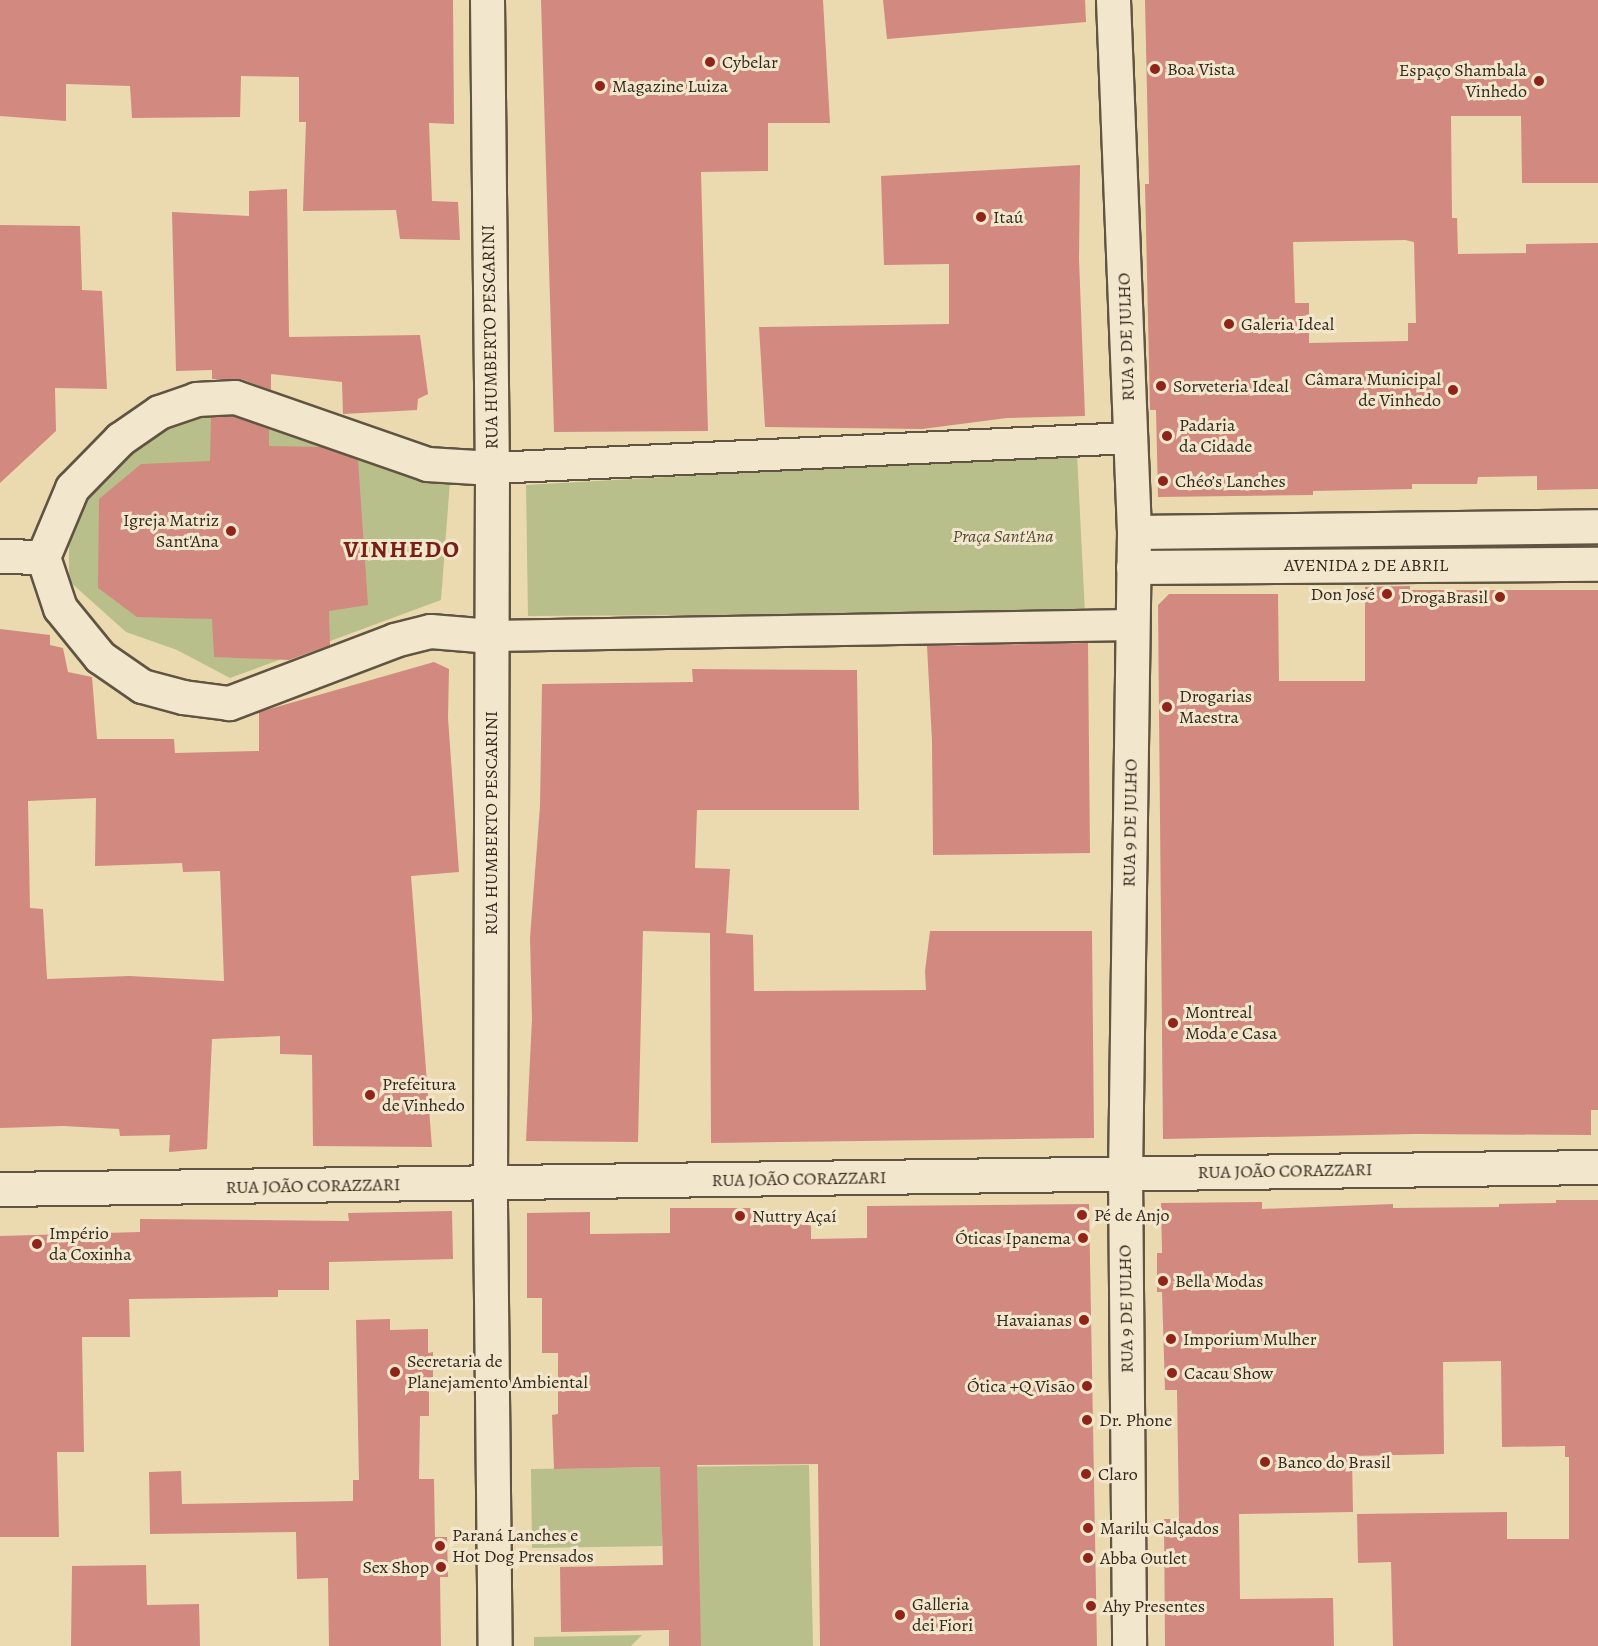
<!DOCTYPE html>
<meta charset="utf-8">
<style>
body{margin:0}
#map{position:relative;width:1598px;height:1646px;overflow:hidden;background:#ebdab0;font-family:Alegreya,serif}
div>[style]{position:absolute}
.green>*{inset:0;background:#b9bf8a}
.building>*{inset:0;background:#d2897f}
.roads{filter:drop-shadow(2px 0 #615442) drop-shadow(-2px 0 #615442) drop-shadow(0 2px #615442) drop-shadow(0 -2px #615442)}
.pedestrian>*{height:30px;margin:-15px;padding:0 15px;transform-origin:15px;border-radius:15px;background:#f2e7cc}
.minor>*{height:33px;margin:-16.5px;padding:0 16.5px;transform-origin:16.5px;border-radius:16.5px;background:#f2e7cc}
.tertiary>*{height:33px;margin:-16.5px;padding:0 16.5px;transform-origin:16.5px;border-radius:16.5px;background:#f2e7cc}
.dots>*{width:16px;height:16px;translate:-50% -50%;box-sizing:border-box;border:3px solid #f2e7cc;border-radius:50%}
span{translate:-50% -50%;white-space:nowrap;text-align:center;line-height:1.15;-webkit-text-stroke:6px #f2e7cc;paint-order:stroke}
.poi-label{font-size:18px;color:#33281d}
.left{translate:0 -50%;text-align:left}
.right{translate:-100% -50%;text-align:right}
.street-label{font-size:18px;color:#33281d}
.park-label{font-size:18px;color:#544e38;font-style:italic}
.district-label{font-size:24px;color:#7a1f14;font-weight:700;letter-spacing:1.5px}
</style>
<div id="map">
<div class="green">
<div style="clip-path:polygon(240px 405px,450px 481px,441px 600px,230px 678px,177px 650px,126px 632px,69px 581px,69px 546px,79px 495px,115px 459px,184px 416px)"></div>
<div style="clip-path:polygon(1077px 454px,1085px 613px,528px 616px,526px 485px)"></div>
<div style="clip-path:polygon(809px 1465px,813px 1646px,700px 1646px,662px 1518px,662px 1546px,532px 1548px,531px 1469px)"></div>
<div style="clip-path:polygon(642px 1635px,631px 1646px,534px 1646px,534px 1637px)"></div>
</div>
<div class="building">
<div style="clip-path:polygon(0 0,453px 0,454px 124px,429px 123px,432px 201px,458px 202px,460px 240px,400px 239px,396px 210px,303px 211px,306px 122px,299px 122px,299px 77px,241px 76px,240px 117px,132px 118px,130px 86px,66px 84px,66px 121px,0 116px)"></div>
<div style="clip-path:polygon(541px 0,823px 0,830px 123px,768px 123px,768px 171px,701px 172px,708px 431px,554px 432px)"></div>
<div style="clip-path:polygon(883px 0,1085px 0,1086px 22px,887px 39px)"></div>
<div style="clip-path:polygon(evenodd,1145px 0,1598px 0,1598px 183px,1522px 183px,1521px 116px,1451px 116px,1452px 218px,1457px 218px,1458px 254px,1526px 253px,1526px 244px,1598px 243px,1598px 489px,1537px 490px,1537px 476px,1478px 477px,1477px 484px,1412px 484px,1412px 489px,1313px 491px,1313px 495px,1158px 497px,1156px 410px,1150px 410px,1145px 184px,1149px 184px,1145px 0,1405px 240px,1414px 242px,1416px 323px,1408px 323px,1408px 341px,1309px 343px,1309px 303px,1295px 303px,1293px 242px,1405px 240px)"></div>
<div style="clip-path:polygon(1080px 165px,1079px 259px,1085px 416px,1007px 418px,922px 429px,765px 427px,759px 327px,949px 324px,949px 264px,884px 265px,881px 176px)"></div>
<div style="clip-path:polygon(287px 189px,289px 337px,420px 335px,428px 394px,418px 399px,417px 410px,343px 414px,342px 382px,271px 374px,271px 390px,241px 379px,212px 379px,212px 370px,176px 371px,172px 212px,249px 216px,249px 191px)"></div>
<div style="clip-path:polygon(0 225px,80px 226px,82px 290px,102px 291px,107px 389px,55px 388px,56px 431px,0 483px)"></div>
<div style="clip-path:polygon(232px 416px,269px 429px,269px 446px,322px 447px,358px 460px,368px 605px,329px 611px,330px 645px,289px 660px,214px 657px,212px 619px,137px 617px,98px 588px,99px 499px,141px 464px,210px 461px,211px 417px)"></div>
<div style="clip-path:polygon(1410px 586px,1410px 590px,1598px 590px,1598px 1110px,1591px 1110px,1591px 1135px,1415px 1134px,1163px 1139px,1158px 605px,1169px 594px,1278px 594px,1279px 681px,1365px 681px,1365px 587px)"></div>
<div style="clip-path:polygon(evenodd,0 629px,50px 635px,50px 645px,63px 648px,68px 672px,92px 677px,97px 739px,174px 739px,175px 753px,259px 751px,259px 712px,434px 662px,449px 669px,448px 718px,459px 872px,411px 876px,432px 1147px,313px 1146px,312px 1055px,280px 1054px,280px 1036px,212px 1039px,207px 1149px,169px 1152px,170px 1135px,120px 1136px,119px 1129px,63px 1126px,0 1128px,0 629px,96px 798px,95px 866px,182px 863px,183px 872px,220px 871px,224px 981px,129px 976px,47px 979px,43px 909px,30px 908px,28px 801px,96px 798px)"></div>
<div style="clip-path:polygon(1088px 643px,1090px 853px,933px 855px,932px 741px,927px 646px)"></div>
<div style="clip-path:polygon(692px 669px,857px 670px,859px 810px,697px 810px,695px 868px,730px 869px,726px 933px,753px 935px,754px 991px,926px 990px,925px 971px,930px 931px,1092px 931px,1094px 1138px,711px 1143px,710px 933px,643px 931px,638px 1142px,526px 1141px,532px 1019px,530px 938px,540px 806px,542px 684px,693px 682px)"></div>
<div style="clip-path:polygon(1556px 1200px,1598px 1200px,1598px 1646px,1393px 1646px,1391px 1562px,1358px 1563px,1357px 1514px,1507px 1512px,1507px 1539px,1569px 1539px,1569px 1457px,1565px 1457px,1565px 1446px,1502px 1447px,1501px 1361px,1443px 1362px,1444px 1454px,1352px 1456px,1353px 1512px,1239px 1514px,1240px 1599px,1333px 1598px,1334px 1646px,1165px 1646px,1164px 1519px,1179px 1519px,1177px 1390px,1165px 1390px,1162px 1292px,1157px 1292px,1157px 1253px,1162px 1253px,1161px 1203px,1262px 1202px,1262px 1209px,1393px 1204px,1393px 1208px,1499px 1207px,1499px 1204px,1556px 1203px)"></div>
<div style="clip-path:polygon(1089px 1204px,1097px 1646px,820px 1646px,818px 1464px,697px 1465px,701px 1646px,669px 1646px,669px 1630px,561px 1632px,560px 1567px,663px 1565px,660px 1467px,554px 1469px,552px 1415px,558px 1414px,558px 1353px,542px 1353px,542px 1298px,527px 1298px,527px 1213px,590px 1212px,590px 1234px,670px 1233px,670px 1208px,753px 1208px,753px 1225px,811px 1224px,811px 1239px,867px 1238px,867px 1206px)"></div>
<div style="clip-path:polygon(452px 1211px,453px 1259px,329px 1262px,329px 1290px,278px 1290px,278px 1297px,129px 1299px,130px 1337px,82px 1337px,84px 1452px,57px 1452px,59px 1537px,0 1537px,0 1236px,140px 1232px,140px 1219px,349px 1221px,348px 1213px)"></div>
<div style="clip-path:polygon(390px 1319px,390px 1330px,428px 1329px,428px 1353px,433px 1352px,433px 1391px,429px 1391px,429px 1416px,420px 1416px,419px 1479px,434px 1479px,435px 1537px,447px 1537px,448px 1577px,440px 1577px,441px 1646px,329px 1646px,328px 1578px,297px 1579px,296px 1532px,150px 1534px,149px 1472px,181px 1471px,182px 1504px,353px 1501px,353px 1480px,359px 1480px,356px 1320px)"></div>
<div style="clip-path:polygon(146px 1565px,147px 1605px,199px 1604px,200px 1646px,71px 1646px,72px 1566px)"></div>
</div>
<div class="roads">
<div class="pedestrian">
<div style="left:492px;top:468px;width:639px;rotate:-2.69deg"></div>
<div style="left:491px;top:636px;width:641px;rotate:-0.98deg"></div>
</div>
<div class="minor">
<div style="left:1134px;top:532px;width:464px;rotate:-0.7deg"></div>
<div style="left:0;top:556px;width:43px;rotate:1.3deg"></div>
<div style="left:1133px;top:567px;width:465px;rotate:-0.4deg"></div>
<div style="left:491px;top:636px;width:61px;rotate:-175.3deg"></div>
<div style="left:430px;top:631px;width:36px;rotate:166deg"></div>
<div style="left:395px;top:640px;width:178px;rotate:159.2deg"></div>
<div style="left:229px;top:703px;width:46px;rotate:-172.6deg"></div>
<div style="left:183px;top:697px;width:42px;rotate:-165deg"></div>
<div style="left:142px;top:686px;width:51px;rotate:-145.4deg"></div>
<div style="left:100px;top:657px;width:63px;rotate:-129.2deg"></div>
<div style="left:60px;top:608px;width:54px;rotate:-108.4deg"></div>
<div style="left:43px;top:557px;width:75px;rotate:-67.2deg"></div>
<div style="left:72px;top:488px;width:69px;rotate:-45.6deg"></div>
<div style="left:120px;top:439px;width:47px;rotate:-34.7deg"></div>
<div style="left:159px;top:412px;width:39px;rotate:-19deg"></div>
<div style="left:196px;top:399px;width:39px;rotate:-3deg"></div>
<div style="left:235px;top:397px;width:203px;rotate:19.2deg"></div>
<div style="left:427px;top:464px;width:65px;rotate:3.5deg"></div>
<div style="left:0;top:1189px;width:1598px;rotate:-0.79deg"></div>
</div>
<div class="tertiary">
<div style="left:487px;top:0;width:468px;rotate:89.4deg"></div>
<div style="left:492px;top:468px;width:736px;rotate:90.16deg"></div>
<div style="left:490px;top:1204px;width:442px;rotate:89.4deg"></div>
<div style="left:1113px;top:0;width:532px;rotate:87.74deg"></div>
<div style="left:1134px;top:532px;width:641px;rotate:90.8deg"></div>
<div style="left:1125px;top:1173px;width:473px;rotate:89.5deg"></div>
</div>
</div>
<div class="dots">
<div style="left:710px;top:62px;background:#8f2418"></div>
<div style="left:1155px;top:69px;background:#8f2418"></div>
<div style="left:1539px;top:81px;background:#8f2418"></div>
<div style="left:600px;top:86px;background:#8f2418"></div>
<div style="left:981px;top:217px;background:#8f2418"></div>
<div style="left:1229px;top:324px;background:#8f2418"></div>
<div style="left:1161px;top:386px;background:#8f2418"></div>
<div style="left:1453px;top:390px;background:#8f2418"></div>
<div style="left:1167px;top:436px;background:#8f2418"></div>
<div style="left:1163px;top:481px;background:#8f2418"></div>
<div style="left:231px;top:531px;background:#8f2418"></div>
<div style="left:1387px;top:594px;background:#8f2418"></div>
<div style="left:1500px;top:597px;background:#8f2418"></div>
<div style="left:1167px;top:707px;background:#8f2418"></div>
<div style="left:1173px;top:1023px;background:#8f2418"></div>
<div style="left:370px;top:1095px;background:#8f2418"></div>
<div style="left:1082px;top:1215px;background:#8f2418"></div>
<div style="left:740px;top:1216px;background:#8f2418"></div>
<div style="left:1083px;top:1238px;background:#8f2418"></div>
<div style="left:37px;top:1244px;background:#8f2418"></div>
<div style="left:1163px;top:1281px;background:#8f2418"></div>
<div style="left:1084px;top:1320px;background:#8f2418"></div>
<div style="left:1171px;top:1339px;background:#8f2418"></div>
<div style="left:395px;top:1372px;background:#8f2418"></div>
<div style="left:1172px;top:1373px;background:#8f2418"></div>
<div style="left:1087px;top:1386px;background:#8f2418"></div>
<div style="left:1087px;top:1420px;background:#8f2418"></div>
<div style="left:1265px;top:1462px;background:#8f2418"></div>
<div style="left:1086px;top:1474px;background:#8f2418"></div>
<div style="left:1088px;top:1528px;background:#8f2418"></div>
<div style="left:440px;top:1546px;background:#8f2418"></div>
<div style="left:1088px;top:1558px;background:#8f2418"></div>
<div style="left:441px;top:1567px;background:#8f2418"></div>
<div style="left:1091px;top:1606px;background:#8f2418"></div>
<div style="left:900px;top:1615px;background:#8f2418"></div>
</div>
<div class="poi-label">
<span class="left" style="left:722px;top:62px">Cybelar</span>
<span class="left" style="left:1167px;top:69px">Boa Vista</span>
<span class="right" style="left:1527px;top:81px">Espaço Shambala<br>Vinhedo</span>
<span class="left" style="left:612px;top:86px">Magazine Luiza</span>
<span class="left" style="left:993px;top:217px">Itaú</span>
<span class="left" style="left:1241px;top:324px">Galeria Ideal</span>
<span class="right" style="left:1441px;top:390px">Câmara Municipal<br>de Vinhedo</span>
<span class="left" style="left:1173px;top:386px">Sorveteria Ideal</span>
<span class="left" style="left:1179px;top:436px">Padaria<br>da Cidade</span>
<span class="left" style="left:1175px;top:481px">Chéo’s Lanches</span>
<span class="right" style="left:219px;top:531px">Igreja Matriz<br>Sant'Ana</span>
<span class="right" style="left:1375px;top:594px">Don José</span>
<span class="right" style="left:1488px;top:597px">DrogaBrasil</span>
<span class="left" style="left:1179px;top:707px">Drogarias<br>Maestra</span>
<span class="left" style="left:1185px;top:1023px">Montreal<br>Moda e Casa</span>
<span class="left" style="left:382px;top:1095px">Prefeitura<br>de Vinhedo</span>
<span class="left" style="left:1094px;top:1215px">Pé de Anjo</span>
<span class="left" style="left:752px;top:1216px">Nuttry Açaí</span>
<span class="left" style="left:49px;top:1244px">Império<br>da Coxinha</span>
<span class="right" style="left:1071px;top:1238px">Óticas Ipanema</span>
<span class="left" style="left:1175px;top:1281px">Bella Modas</span>
<span class="right" style="left:1072px;top:1320px">Havaianas</span>
<span class="left" style="left:1183px;top:1339px">Imporium Mulher</span>
<span class="left" style="left:407px;top:1372px">Secretaria de<br>Planejamento Ambiental</span>
<span class="left" style="left:1184px;top:1373px">Cacau Show</span>
<span class="right" style="left:1075px;top:1386px">Ótica +Q Visão</span>
<span class="left" style="left:1099px;top:1420px">Dr. Phone</span>
<span class="left" style="left:1277px;top:1462px">Banco do Brasil</span>
<span class="left" style="left:1098px;top:1474px">Claro</span>
<span class="left" style="left:1100px;top:1528px">Marilu Calçados</span>
<span class="left" style="left:452px;top:1546px">Paraná Lanches e<br>Hot Dog Prensados</span>
<span class="left" style="left:1100px;top:1558px">Abba Outlet</span>
<span class="right" style="left:429px;top:1567px">Sex Shop</span>
<span class="left" style="left:912px;top:1615px">Galleria<br>dei Fiori</span>
<span class="left" style="left:1103px;top:1606px">Ahy Presentes</span>
</div>
<div class="street-label">
<span style="left:490px;top:337px;rotate:-91deg">RUA HUMBERTO PESCARINI</span>
<span style="left:1126px;top:337px;rotate:-92deg">RUA 9 DE JULHO</span>
<span style="left:1366px;top:565px">AVENIDA 2 DE ABRIL</span>
<span style="left:491px;top:823px;rotate:-90deg">RUA HUMBERTO PESCARINI</span>
<span style="left:1130px;top:823px;rotate:-89deg">RUA 9 DE JULHO</span>
<span style="left:1285px;top:1171px;rotate:-1deg">RUA JOÃO CORAZZARI</span>
<span style="left:799px;top:1179px;rotate:-1deg">RUA JOÃO CORAZZARI</span>
<span style="left:313px;top:1186px;rotate:-1deg">RUA JOÃO CORAZZARI</span>
<span style="left:1126px;top:1309px;rotate:-91deg">RUA 9 DE JULHO</span>
</div>
<div class="park-label">
<span style="left:1003px;top:536px">Praça Sant'Ana</span>
</div>
<div class="district-label">
<span style="left:402px;top:550px">VINHEDO</span>
</div>
</div>
